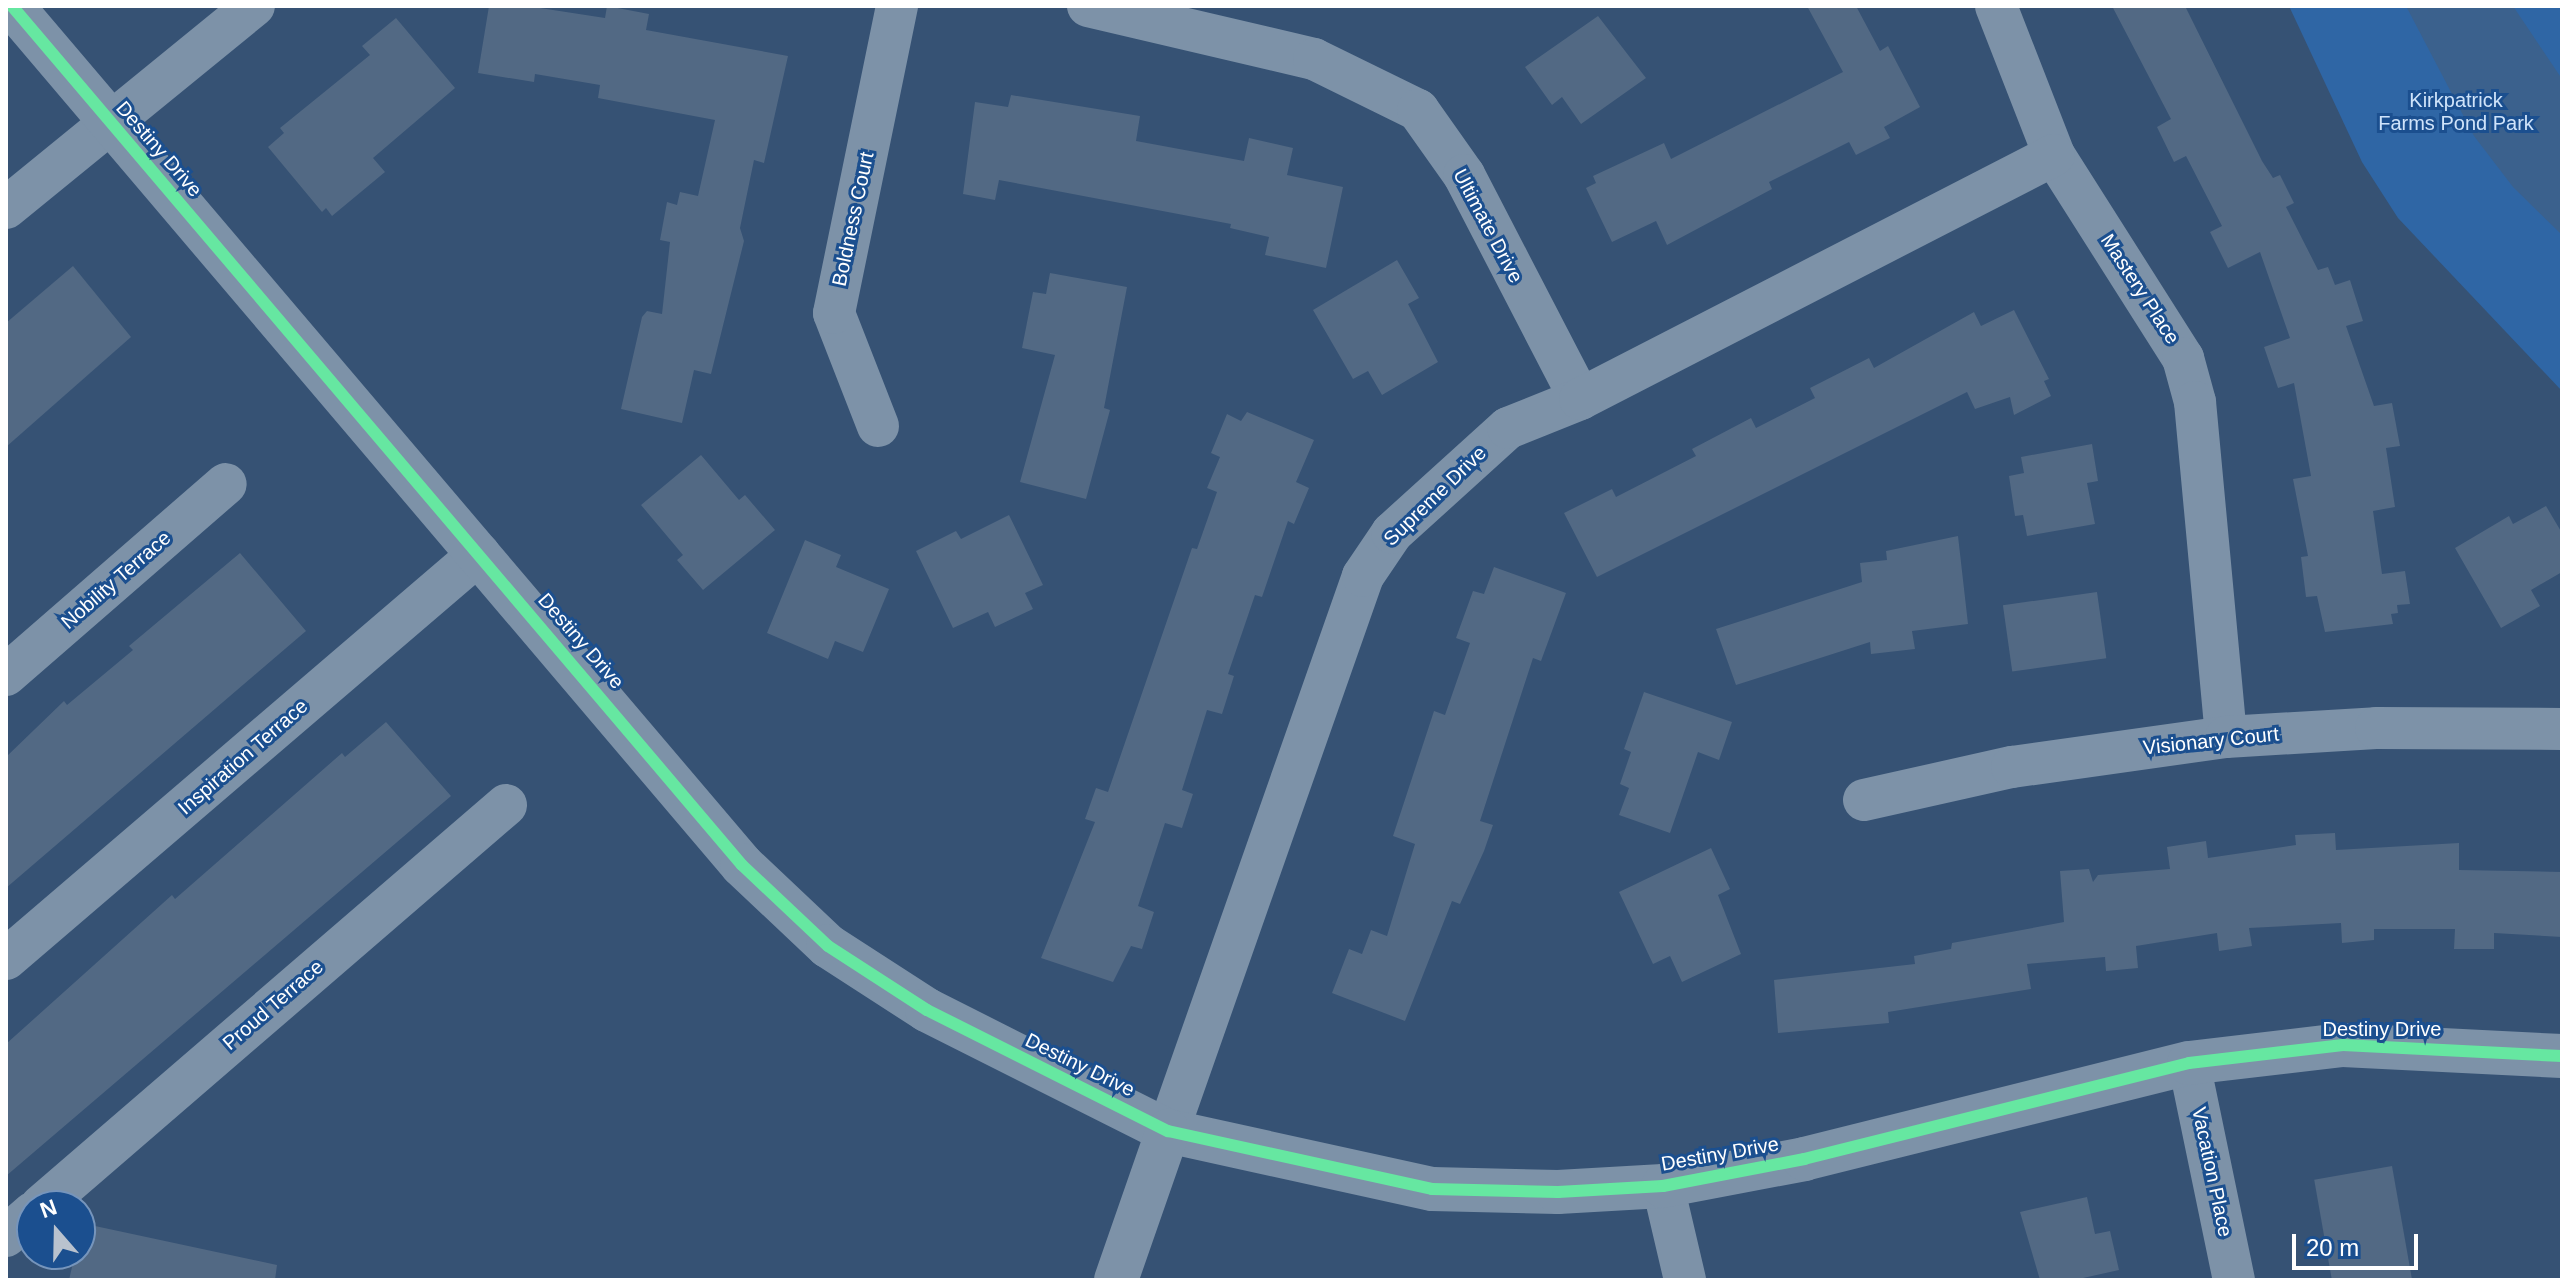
<!DOCTYPE html>
<style>
body{margin:0}
#map{position:relative;width:2568px;height:1286px;overflow:hidden;background:#365274;font-family:Arial,sans-serif}
div>[style]{position:absolute}
.green>*{inset:0;background:#2f66a5}
.water>*{inset:0;background:#3b618d}
.building>*{inset:0;background:#526984;transform-origin:0 0}
.minor>*{height:42px;margin:-21px;padding:0 21px;transform-origin:21px;border-radius:21px;background:#7d92a8}
.tertiary>*{height:44px;margin:-22px;padding:0 22px;transform-origin:22px;border-radius:22px;background:#7d92a8}
.cycleway>*{height:12px;margin:-6px;padding:0 6px;transform-origin:6px;border-radius:6px;background:#66e7a1}
span{translate:-50% -50%;white-space:nowrap;text-align:center;line-height:1.15;-webkit-text-stroke:6px #1b4f8f;paint-order:stroke}
.park-label{font-size:20px;color:#cfe3fa}
.street-label{font-size:20px;color:#fff}
.frame{position:absolute;inset:0;border:8px solid #fff;pointer-events:none}
.north{position:absolute;left:16px;top:1190px;width:80px;height:80px;box-sizing:border-box;background:#1b4f8f;border:2px solid #7695bc;border-radius:50%;rotate:340deg;font-size:22px;font-weight:700;line-height:32px;text-align:center;color:#fff}
.north::after{content:'';display:block;margin:auto;width:28px;height:36px;background:#b9c2ce;clip-path:polygon(50% 0,100% 100%,50% 72%,0 100%)}
.scale{position:absolute;left:2292px;top:1234px;width:126px;height:36px;box-sizing:border-box;border:4px solid #fff;border-top:0;padding-left:10px;font-size:24px;line-height:28px;white-space:nowrap;color:#fff;-webkit-text-stroke:6px #1b4f8f;paint-order:stroke}
</style>
<div id="map">
<div class="green">
<div style="clip-path:polygon(2289px 6px,2562px 6px,2562px 391px,2398px 218px,2362px 162px)"></div>
</div>
<div class="water">
<div style="clip-path:polygon(2406px 6px,2513px 6px,2562px 79px,2562px 235px,2513px 187px,2474px 136px)"></div>
</div>
<div class="building">
<div style="clip-path:polygon(489px 6px,527px 6px,605px 18px,607px 6px,649px 14px,646px 30px,788px 56px,764px 163px,754px 160px,740px 228px,744px 241px,711px 374px,694px 370px,682px 423px,621px 409px,642px 317px,647px 311px,662px 314px,670px 242px,660px 240px,667px 202px,677px 205px,680px 192px,698px 196px,715px 120px,598px 98px,600px 85px,535px 74px,534px 82px,478px 73px)"></div>
<div style="clip-path:polygon(1807px 6px,1856px 6px,1880px 51px,1888px 46px,1920px 107px,1884px 127px,1890px 138px,1856px 155px,1849px 142px,1769px 182px,1772px 189px,1667px 245px,1656px 221px,1612px 242px,1586px 188px,1596px 183px,1593px 176px,1664px 143px,1671px 159px,1843px 72px)"></div>
<div style="clip-path:polygon(2112px 6px,2185px 6px,2262px 161px,2273px 178px,2280px 175px,2294px 203px,2286px 207px,2318px 270px,2328px 267px,2335px 285px,2350px 280px,2363px 321px,2346px 326px,2374px 406px,2392px 403px,2400px 446px,2386px 448px,2395px 507px,2373px 511px,2382px 574px,2405px 571px,2410px 604px,2397px 605px,2398px 613px,2391px 614px,2393px 624px,2325px 632px,2317px 596px,2306px 597px,2301px 557px,2308px 556px,2293px 479px,2311px 476px,2294px 383px,2278px 388px,2264px 347px,2290px 338px,2260px 252px,2228px 268px,2210px 232px,2222px 226px,2186px 156px,2174px 162px,2157px 127px,2171px 119px)"></div>
<div style="clip-path:polygon(1598px 16px,1646px 78px,1581px 124px,1562px 97px,1552px 105px,1525px 67px)"></div>
<div style="clip-path:polygon(396px 18px,455px 88px,373px 158px,385px 172px,332px 216px,326px 208px,322px 212px,268px 147px,284px 133px,280px 128px,370px 55px,362px 46px)"></div>
<div style="clip-path:polygon(1011px 95px,1140px 116px,1136px 141px,1244px 161px,1249px 138px,1293px 148px,1287px 175px,1343px 187px,1326px 268px,1265px 255px,1269px 237px,1230px 228px,1231px 224px,999px 180px,995px 200px,963px 194px,975px 102px,1008px 107px)"></div>
<div style="clip-path:polygon(1397px 260px,1419px 298px,1408px 304px,1438px 362px,1382px 395px,1368px 371px,1353px 379px,1313px 310px)"></div>
<div style="clip-path:polygon(73px 266px,131px 337px,6px 447px,6px 323px)"></div>
<div style="clip-path:polygon(1050px 273px,1127px 287px,1104px 408px,1110px 410px,1086px 499px,1020px 482px,1055px 355px,1022px 348px,1033px 292px,1046px 294px)"></div>
<div style="clip-path:polygon(2014px 310px,2049px 379px,2044px 381px,2051px 396px,2014px 415px,2010px 397px,1975px 409px,1967px 392px,1597px 577px,1564px 513px,1612px 489px,1616px 497px,1696px 456px,1692px 449px,1751px 418px,1756px 428px,1815px 398px,1810px 388px,1869px 358px,1874px 368px,1974px 312px,1981px 326px)"></div>
<div style="clip-path:polygon(1247px 412px,1314px 440px,1296px 482px,1309px 488px,1294px 524px,1288px 521px,1262px 597px,1255px 595px,1228px 674px,1234px 676px,1222px 714px,1207px 710px,1182px 790px,1193px 794px,1182px 828px,1165px 823px,1138px 906px,1154px 912px,1142px 949px,1131px 946px,1113px 982px,1041px 958px,1095px 822px,1085px 819px,1096px 788px,1108px 792px,1192px 548px,1197px 549px,1217px 492px,1207px 488px,1220px 457px,1211px 453px,1227px 414px,1241px 421px)"></div>
<div style="clip-path:polygon(2092px 444px,2098px 481px,2087px 483px,2095px 524px,2027px 536px,2023px 515px,2015px 516px,2009px 476px,2024px 473px,2021px 457px)"></div>
<div style="clip-path:polygon(701px 455px,739px 500px,745px 495px,775px 530px,703px 590px,677px 560px,683px 555px,641px 505px)"></div>
<div style="clip-path:polygon(2546px 506px,2562px 533px,2562px 572px,2531px 590px,2540px 606px,2501px 628px,2455px 548px,2509px 516px,2513px 524px)"></div>
<div style="clip-path:polygon(1009px 515px,1043px 585px,1025px 593px,1033px 609px,995px 627px,988px 612px,953px 628px,916px 551px,956px 531px,961px 539px)"></div>
<div style="clip-path:polygon(1958px 536px,1968px 624px,1912px 631px,1915px 649px,1871px 654px,1870px 642px,1736px 685px,1716px 629px,1862px 582px,1860px 563px,1887px 560px,1886px 551px)"></div>
<div style="clip-path:polygon(805px 540px,841px 555px,836px 567px,889px 589px,863px 652px,835px 641px,828px 659px,767px 633px)"></div>
<div style="clip-path:polygon(240px 553px,306px 631px,6px 888px,6px 757px,64px 701px,67px 705px,133px 650px,129px 646px)"></div>
<div style="clip-path:polygon(1494px 567px,1566px 593px,1541px 661px,1533px 658px,1480px 821px,1493px 825px,1484px 851px,1460px 904px,1452px 901px,1405px 1021px,1332px 993px,1349px 949px,1362px 954px,1371px 930px,1387px 936px,1415px 844px,1393px 836px,1434px 711px,1445px 715px,1470px 643px,1456px 638px,1473px 591px,1484px 594px)"></div>
<div style="left:2097px;top:592px;width:67px;height:95px;rotate:82deg"></div>
<div style="clip-path:polygon(1644px 692px,1732px 722px,1719px 760px,1698px 752px,1670px 833px,1619px 815px,1629px 788px,1620px 784px,1631px 752px,1624px 749px)"></div>
<div style="clip-path:polygon(386px 722px,451px 796px,6px 1176px,6px 1044px,172px 895px,175px 899px,342px 753px,345px 757px)"></div>
<div style="clip-path:polygon(2335px 833px,2336px 850px,2459px 843px,2459px 870px,2562px 872px,2562px 937px,2494px 933px,2494px 949px,2454px 949px,2455px 929px,2374px 929px,2374px 940px,2342px 943px,2341px 923px,2249px 928px,2252px 946px,2219px 951px,2217px 933px,2136px 946px,2138px 968px,2106px 971px,2105px 957px,2027px 964px,2031px 989px,1888px 1012px,1889px 1023px,1778px 1033px,1774px 980px,1915px 964px,1914px 956px,1951px 949px,1952px 943px,2064px 922px,2060px 871px,2089px 869px,2093px 882px,2098px 875px,2170px 869px,2167px 847px,2206px 841px,2208px 858px,2296px 845px,2295px 835px)"></div>
<div style="clip-path:polygon(1711px 848px,1730px 889px,1718px 895px,1741px 954px,1682px 982px,1670px 956px,1653px 964px,1619px 892px)"></div>
<div style="left:2392px;top:1166px;width:116px;height:79px;rotate:80deg"></div>
<div style="clip-path:polygon(2087px 1197px,2095px 1234px,2110px 1231px,2119px 1270px,2074px 1280px,2040px 1280px,2020px 1212px)"></div>
<div style="clip-path:polygon(81px 1223px,277px 1265px,275px 1280px,69px 1280px,75px 1254px,80px 1254px)"></div>
</div>
<div class="minor">
<div style="left:1088px;top:6px;width:232px;rotate:13.2deg"></div>
<div style="left:1314px;top:59px;width:116px;rotate:26.1deg"></div>
<div style="left:1418px;top:110px;width:80px;rotate:54.7deg"></div>
<div style="left:1464px;top:175px;width:252px;rotate:62.6deg"></div>
<div style="left:1996px;top:6px;width:160px;rotate:68.7deg"></div>
<div style="left:2054px;top:155px;width:241px;rotate:57.6deg"></div>
<div style="left:2183px;top:358px;width:46px;rotate:74.7deg"></div>
<div style="left:2195px;top:402px;width:336px;rotate:84.7deg"></div>
<div style="left:6px;top:208px;width:320px;rotate:-39.2deg"></div>
<div style="left:878px;top:426px;width:121px;rotate:-111.3deg"></div>
<div style="left:834px;top:313px;width:313px;rotate:-78.4deg"></div>
<div style="left:6px;top:675px;width:291px;rotate:-41deg"></div>
<div style="left:1864px;top:800px;width:152px;rotate:-12.6deg"></div>
<div style="left:2012px;top:767px;width:216px;rotate:-8deg"></div>
<div style="left:2226px;top:737px;width:150px;rotate:-3.4deg"></div>
<div style="left:2376px;top:728px;width:186px;rotate:0.3deg"></div>
<div style="left:6px;top:959px;width:623px;rotate:-40.57deg"></div>
<div style="left:2189px;top:1063px;width:222px;rotate:78.3deg"></div>
<div style="left:1168px;top:1131px;width:588px;rotate:-70.64deg"></div>
<div style="left:1363px;top:576px;width:52px;rotate:-56deg"></div>
<div style="left:1392px;top:533px;width:156px;rotate:-42.2deg"></div>
<div style="left:1508px;top:428px;width:78px;rotate:-21.9deg"></div>
<div style="left:1580px;top:399px;width:533px;rotate:-27.24deg"></div>
<div style="left:1663px;top:1186px;width:97px;rotate:76.8deg"></div>
<div style="left:41px;top:1206px;width:614px;rotate:-40.77deg"></div>
<div style="left:6px;top:1236px;width:35px;rotate:-41deg"></div>
</div>
<div class="tertiary">
<div style="left:12px;top:6px;width:1127px;rotate:49.64deg"></div>
<div style="left:742px;top:865px;width:118px;rotate:43.3deg"></div>
<div style="left:828px;top:946px;width:118px;rotate:32.9deg"></div>
<div style="left:927px;top:1010px;width:270px;rotate:26.7deg"></div>
<div style="left:1168px;top:1131px;width:270px;rotate:12.4deg"></div>
<div style="left:1432px;top:1189px;width:126px;rotate:1.4deg"></div>
<div style="left:1558px;top:1192px;width:105px;rotate:-3.3deg"></div>
<div style="left:1663px;top:1186px;width:144px;rotate:-10.8deg"></div>
<div style="left:1804px;top:1159px;width:397px;rotate:-14deg"></div>
<div style="left:2189px;top:1063px;width:155px;rotate:-6.7deg"></div>
<div style="left:2343px;top:1045px;width:219px;rotate:2.9deg"></div>
<div style="left:1116px;top:1280px;width:158px;rotate:-70.8deg"></div>
</div>
<div class="cycleway">
<div style="left:12px;top:6px;width:1127px;rotate:49.64deg"></div>
<div style="left:742px;top:865px;width:118px;rotate:43.3deg"></div>
<div style="left:828px;top:946px;width:118px;rotate:32.9deg"></div>
<div style="left:927px;top:1010px;width:270px;rotate:26.7deg"></div>
<div style="left:1168px;top:1131px;width:270px;rotate:12.4deg"></div>
<div style="left:1432px;top:1189px;width:126px;rotate:1.4deg"></div>
<div style="left:1558px;top:1192px;width:105px;rotate:-3.3deg"></div>
<div style="left:1663px;top:1186px;width:144px;rotate:-10.8deg"></div>
<div style="left:1804px;top:1159px;width:397px;rotate:-14deg"></div>
<div style="left:2189px;top:1063px;width:155px;rotate:-6.7deg"></div>
<div style="left:2343px;top:1045px;width:219px;rotate:2.9deg"></div>
</div>
<div class="park-label">
<span style="left:2456px;top:112px">Kirkpatrick<br>Farms Pond Park</span>
</div>
<div class="street-label">
<span style="left:159px;top:149px;rotate:49deg">Destiny Drive</span>
<span style="left:853px;top:219px;rotate:-78deg">Boldness Court</span>
<span style="left:1488px;top:226px;rotate:62deg">Ultimate Drive</span>
<span style="left:2140px;top:289px;rotate:57deg">Mastery Place</span>
<span style="left:1435px;top:496px;rotate:-44deg">Supreme Drive</span>
<span style="left:116px;top:580px;rotate:-41deg">Nobility Terrace</span>
<span style="left:581px;top:641px;rotate:49deg">Destiny Drive</span>
<span style="left:2211px;top:741px;rotate:-6deg">Visionary Court</span>
<span style="left:243px;top:757px;rotate:-41deg">Inspiration Terrace</span>
<span style="left:273px;top:1005px;rotate:-41deg">Proud Terrace</span>
<span style="left:2382px;top:1029px">Destiny Drive</span>
<span style="left:1080px;top:1065px;rotate:26deg">Destiny Drive</span>
<span style="left:1720px;top:1154px;rotate:-10deg">Destiny Drive</span>
<span style="left:2212px;top:1172px;rotate:78deg">Vacation Place</span>
</div>
<div class="frame"></div>
<div class="north">N</div>
<div class="scale">20 m</div>
</div>
